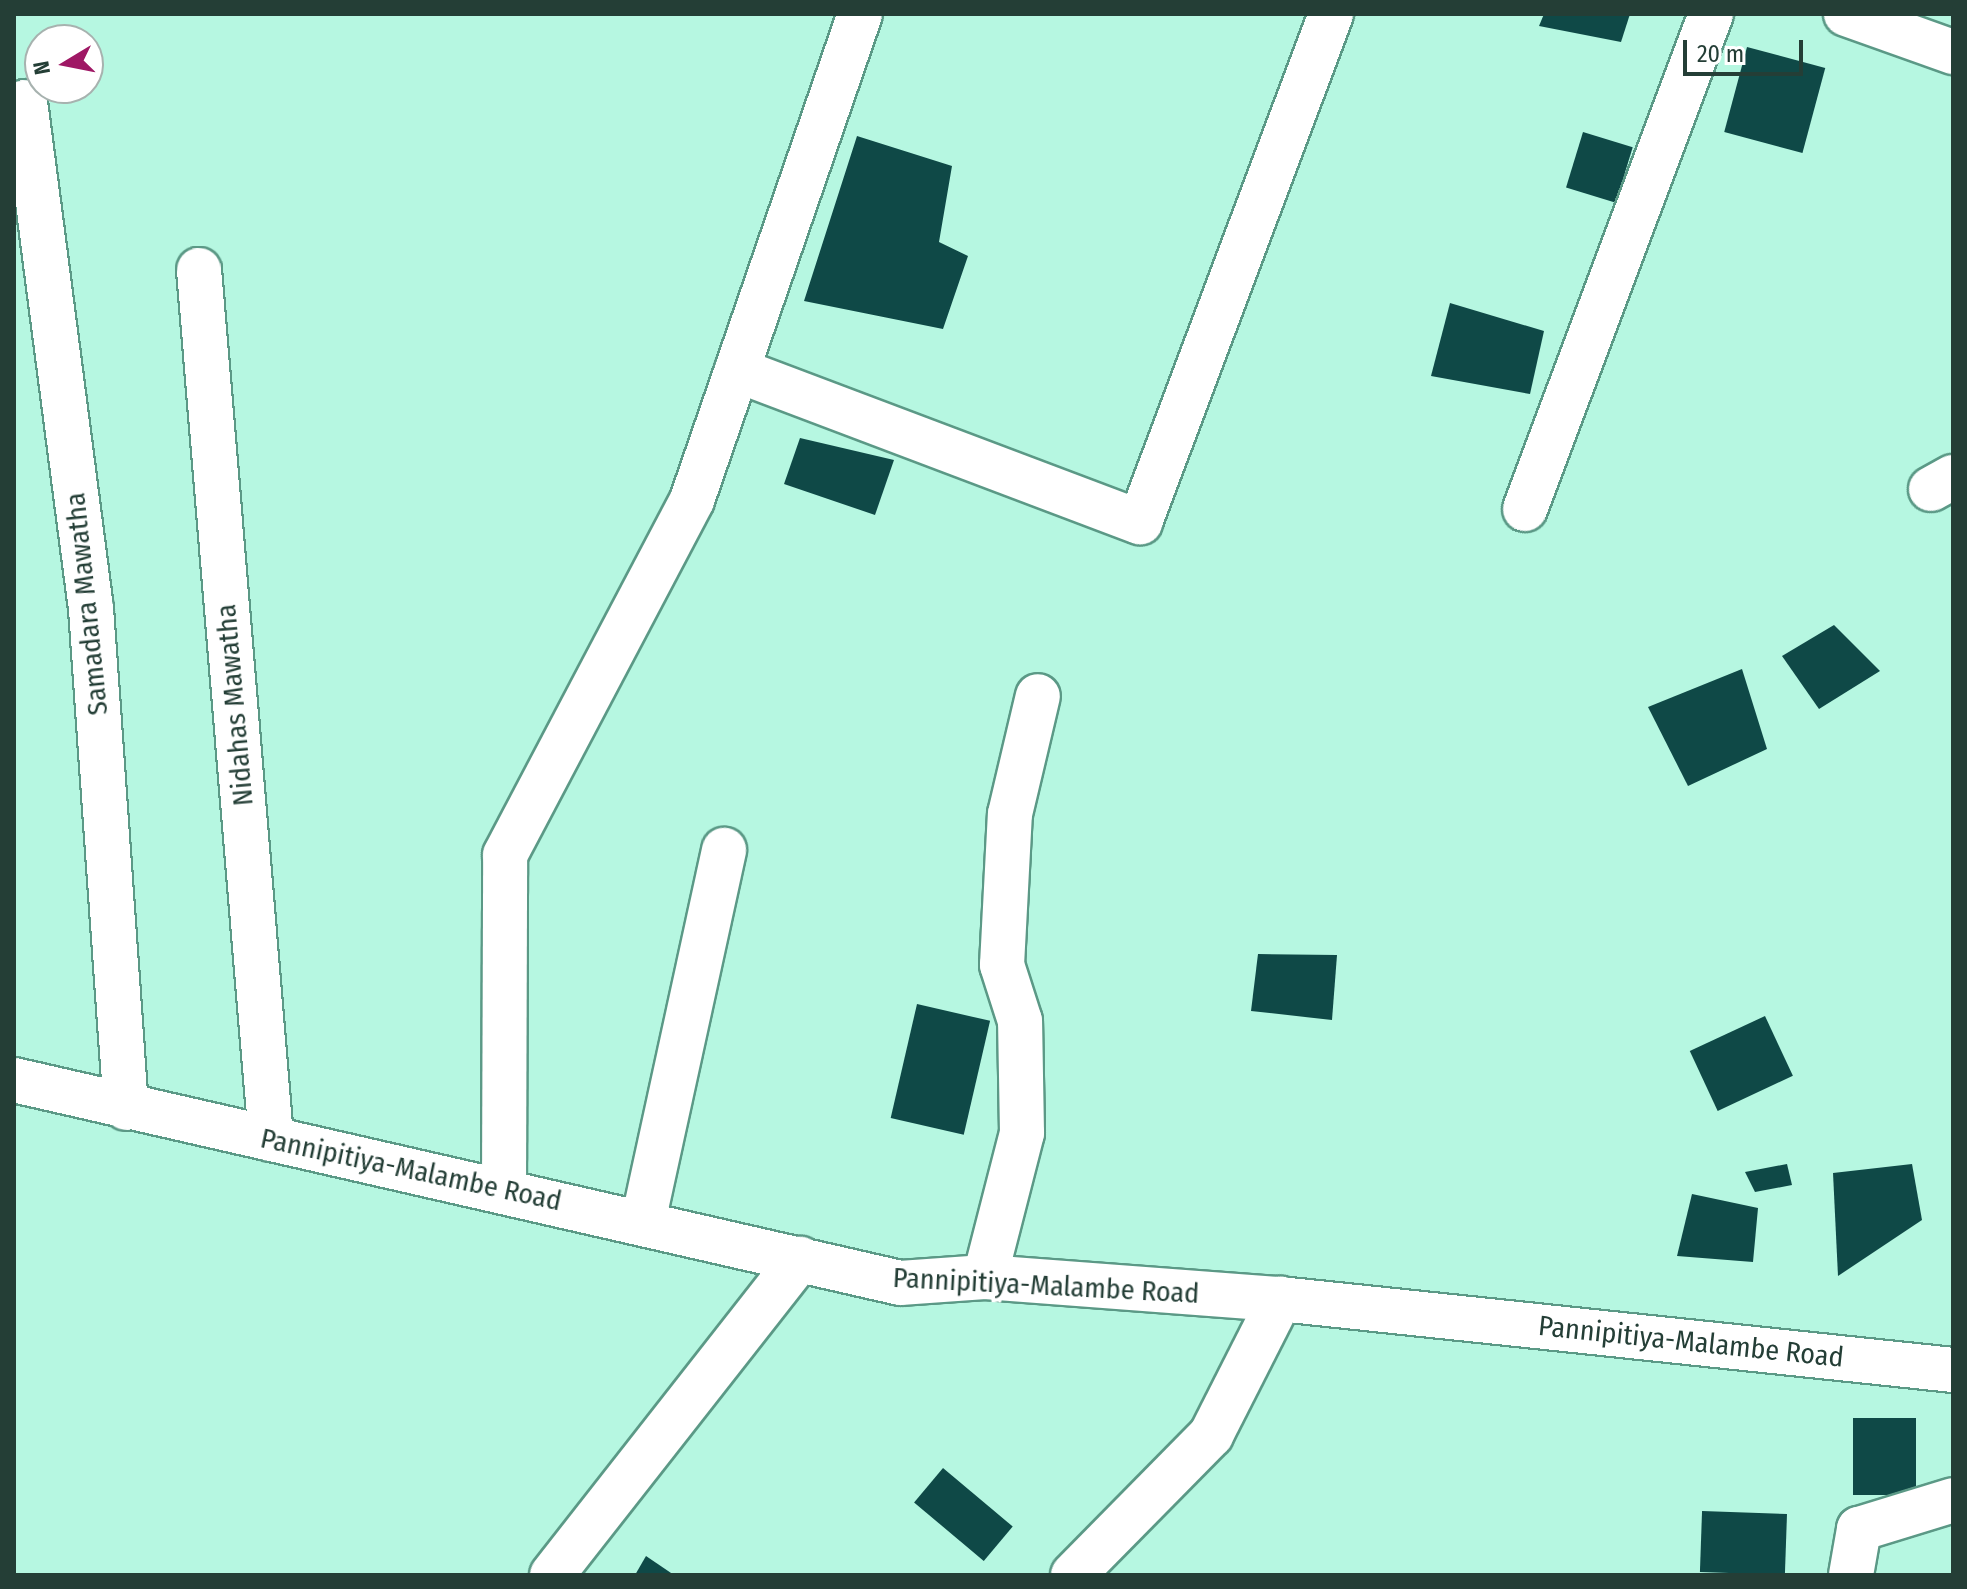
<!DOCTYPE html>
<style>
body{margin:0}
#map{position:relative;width:1967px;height:1589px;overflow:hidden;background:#b6f7e1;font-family:"Fira Sans Condensed",sans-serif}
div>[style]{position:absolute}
.building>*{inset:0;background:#0f4947;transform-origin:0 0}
.roads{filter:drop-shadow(2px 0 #5b9986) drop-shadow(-2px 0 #5b9986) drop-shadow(0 2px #5b9986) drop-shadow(0 -2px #5b9986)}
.minor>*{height:44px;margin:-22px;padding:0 22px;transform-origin:22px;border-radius:22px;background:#fff}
.tertiary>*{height:44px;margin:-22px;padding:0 22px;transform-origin:22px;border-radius:22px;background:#fff}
span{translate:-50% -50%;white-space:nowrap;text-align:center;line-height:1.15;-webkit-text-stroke:8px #fff;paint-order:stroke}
.street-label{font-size:28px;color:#243e36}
.frame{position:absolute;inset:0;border:16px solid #243e36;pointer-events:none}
.north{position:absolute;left:24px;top:24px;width:80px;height:80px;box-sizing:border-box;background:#fff;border:2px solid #a7b2af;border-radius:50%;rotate:260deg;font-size:22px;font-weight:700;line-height:32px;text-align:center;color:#243e36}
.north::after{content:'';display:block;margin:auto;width:28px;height:36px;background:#9f1865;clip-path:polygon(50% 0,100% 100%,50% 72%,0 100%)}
.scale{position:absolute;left:1683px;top:40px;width:120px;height:36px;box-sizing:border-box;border:4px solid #243e36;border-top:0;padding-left:10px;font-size:24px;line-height:28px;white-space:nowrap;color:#243e36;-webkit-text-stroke:6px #fff;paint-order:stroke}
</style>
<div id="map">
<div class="building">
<div style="clip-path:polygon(1544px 14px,1630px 14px,1621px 42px,1539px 26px)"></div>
<div style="left:1747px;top:47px;width:81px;height:88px;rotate:15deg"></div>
<div style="left:1583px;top:132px;width:52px;height:58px;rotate:17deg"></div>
<div style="clip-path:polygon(857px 136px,952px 166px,939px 242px,968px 256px,943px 329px,804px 301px)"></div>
<div style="clip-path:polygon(1450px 303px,1544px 331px,1530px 394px,1431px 376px)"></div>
<div style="clip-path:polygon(800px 438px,894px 460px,875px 515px,784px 484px)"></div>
<div style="clip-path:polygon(1834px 625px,1880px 671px,1819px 709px,1782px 656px)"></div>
<div style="clip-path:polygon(1742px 669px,1767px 749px,1688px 786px,1648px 707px)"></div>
<div style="clip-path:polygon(1258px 954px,1337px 955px,1332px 1020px,1251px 1011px)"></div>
<div style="left:917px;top:1004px;width:75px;height:117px;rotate:13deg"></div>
<div style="left:1765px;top:1016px;width:66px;height:83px;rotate:65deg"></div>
<div style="clip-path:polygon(1787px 1164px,1792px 1185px,1755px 1192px,1745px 1172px)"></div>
<div style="clip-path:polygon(1912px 1164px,1922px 1220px,1838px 1276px,1833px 1173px)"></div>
<div style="clip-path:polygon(1692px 1194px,1758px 1208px,1753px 1262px,1677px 1256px)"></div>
<div style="left:1853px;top:1418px;width:63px;height:77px"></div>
<div style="left:943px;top:1468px;width:91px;height:45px;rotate:40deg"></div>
<div style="left:1787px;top:1514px;width:61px;height:85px;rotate:92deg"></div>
<div style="clip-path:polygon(646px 1556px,674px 1575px,635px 1575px)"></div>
</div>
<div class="roads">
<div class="minor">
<div style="left:1846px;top:14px;width:114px;rotate:19.6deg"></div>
<div style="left:25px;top:102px;width:511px;rotate:82.58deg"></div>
<div style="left:91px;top:609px;width:500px;rotate:85.99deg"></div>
<div style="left:199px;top:270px;width:872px;rotate:85.26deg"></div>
<div style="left:737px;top:370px;width:431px;rotate:20.7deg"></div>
<div style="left:1140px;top:522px;width:543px;rotate:-69.39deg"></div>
<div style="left:1931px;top:489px;width:25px;rotate:-29deg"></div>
<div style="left:1525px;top:509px;width:529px;rotate:-69.41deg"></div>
<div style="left:504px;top:1189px;width:334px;rotate:-89.8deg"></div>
<div style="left:505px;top:855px;width:401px;rotate:-62.2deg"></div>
<div style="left:692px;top:500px;width:514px;rotate:-70.93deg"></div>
<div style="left:643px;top:1222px;width:381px;rotate:-77.7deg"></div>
<div style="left:985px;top:1277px;width:149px;rotate:-75.6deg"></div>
<div style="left:1022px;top:1133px;width:112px;rotate:-91deg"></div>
<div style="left:1020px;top:1021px;width:59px;rotate:-107.8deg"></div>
<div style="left:1002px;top:965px;width:151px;rotate:-87deg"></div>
<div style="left:1010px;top:814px;width:121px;rotate:-76.7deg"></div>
<div style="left:552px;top:1575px;width:402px;rotate:-51.9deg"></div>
<div style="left:1073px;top:1575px;width:197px;rotate:-45.4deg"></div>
<div style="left:1211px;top:1435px;width:153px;rotate:-63.1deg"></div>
<div style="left:1851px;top:1575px;width:47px;rotate:-80.1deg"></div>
<div style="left:1859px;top:1529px;width:98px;rotate:-17.1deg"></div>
</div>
<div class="tertiary">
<div style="left:14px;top:1080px;width:909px;rotate:12.9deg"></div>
<div style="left:900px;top:1283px;width:85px;rotate:-4deg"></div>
<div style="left:985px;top:1277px;width:296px;rotate:4.3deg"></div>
<div style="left:1280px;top:1299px;width:677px;rotate:6.02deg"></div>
</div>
</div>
<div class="street-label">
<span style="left:87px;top:604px;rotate:-96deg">Samadara Mawatha</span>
<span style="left:235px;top:705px;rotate:-95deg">Nidahas Mawatha</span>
<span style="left:411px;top:1170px;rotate:12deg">Pannipitiya-Malambe Road</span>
<span style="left:1046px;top:1286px;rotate:3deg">Pannipitiya-Malambe Road</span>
<span style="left:1691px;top:1342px;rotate:6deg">Pannipitiya-Malambe Road</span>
</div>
<div class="frame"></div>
<div class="north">N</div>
<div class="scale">20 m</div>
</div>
